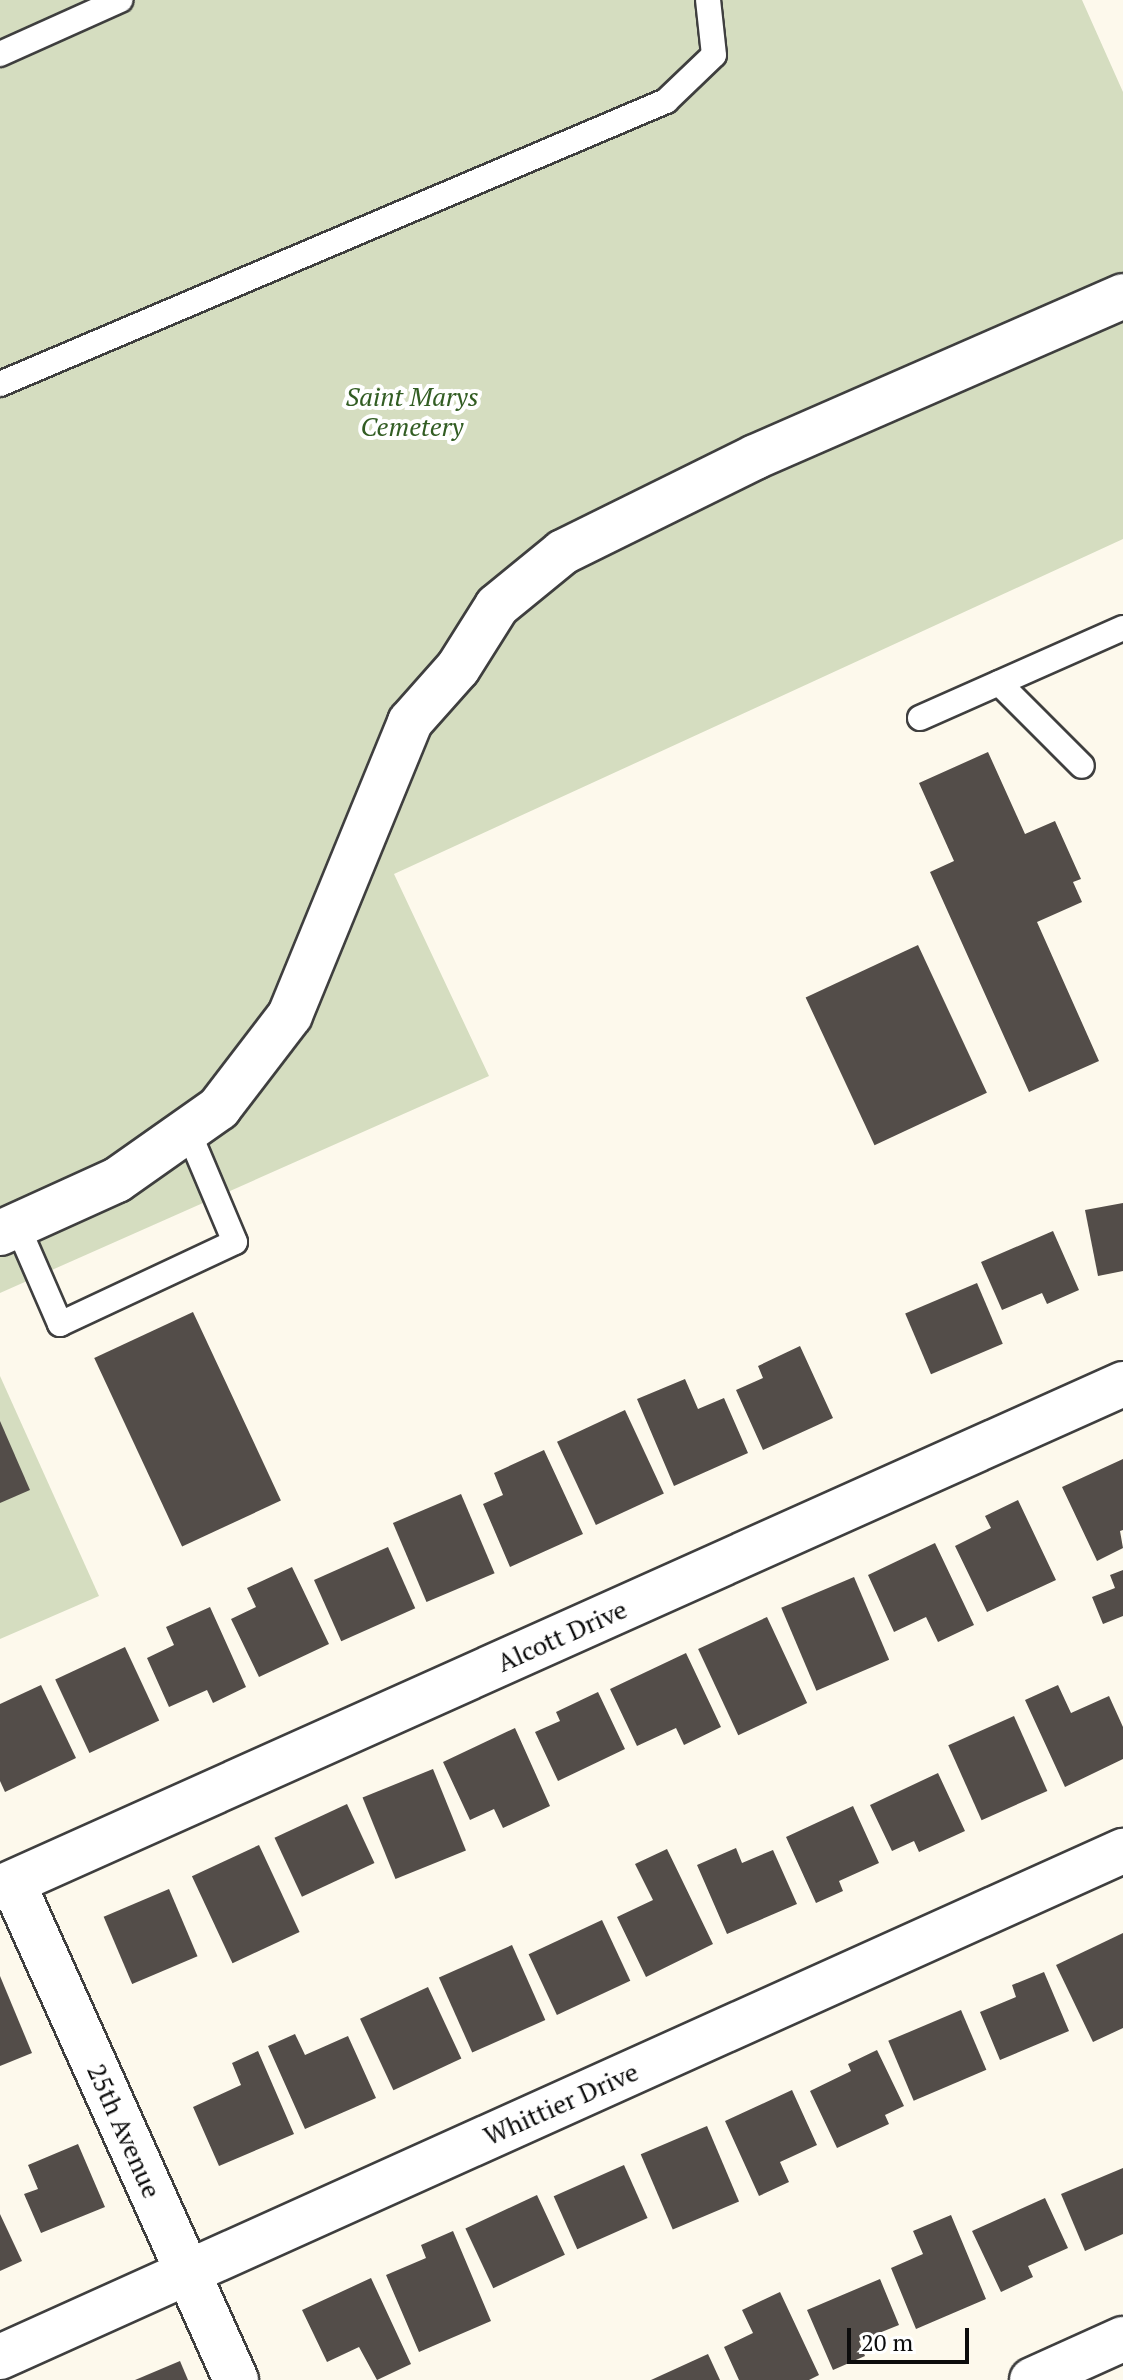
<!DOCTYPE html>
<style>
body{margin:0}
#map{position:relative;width:1123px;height:2380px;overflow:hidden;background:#fdf9ec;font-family:"PT Serif",serif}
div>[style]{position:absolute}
.cemetery>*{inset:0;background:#d5ddc0}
.building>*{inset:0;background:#534d49;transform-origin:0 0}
.roads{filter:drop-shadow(2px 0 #3f3f3f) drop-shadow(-2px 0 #3f3f3f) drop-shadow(0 2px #3f3f3f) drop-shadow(0 -2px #3f3f3f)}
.lane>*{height:24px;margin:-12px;padding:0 12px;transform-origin:12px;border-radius:12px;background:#fff}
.street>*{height:44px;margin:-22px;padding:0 22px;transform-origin:22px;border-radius:22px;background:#fff}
span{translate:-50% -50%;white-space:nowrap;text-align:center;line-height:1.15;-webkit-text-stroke:8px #fff;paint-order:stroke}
.park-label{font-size:26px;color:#325d23;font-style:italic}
.street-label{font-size:26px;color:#0c0c0c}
.scale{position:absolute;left:847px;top:2328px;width:122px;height:36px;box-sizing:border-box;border:4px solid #0c0c0c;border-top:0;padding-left:10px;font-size:24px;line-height:28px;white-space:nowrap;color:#0c0c0c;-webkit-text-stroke:6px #fff;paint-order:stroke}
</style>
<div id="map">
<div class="cemetery">
<div style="clip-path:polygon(0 0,1082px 0,1123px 92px,1123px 539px,394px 874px,489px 1076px,0 1293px)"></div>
<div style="clip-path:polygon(0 1376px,99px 1596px,0 1639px)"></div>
</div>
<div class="building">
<div style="clip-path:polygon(988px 752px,1025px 834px,1055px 821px,1081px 879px,1073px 882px,1082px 902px,1037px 922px,1099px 1061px,1029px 1092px,930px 872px,954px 861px,919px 783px)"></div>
<div style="left:918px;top:945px;width:163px;height:124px;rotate:65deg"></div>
<div style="clip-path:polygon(1123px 1203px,1123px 1271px,1098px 1276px,1085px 1210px)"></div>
<div style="clip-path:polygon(1053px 1231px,1079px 1290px,1047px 1304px,1042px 1293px,1002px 1310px,981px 1262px)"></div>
<div style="left:977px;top:1283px;width:66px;height:78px;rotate:67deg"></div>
<div style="left:193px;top:1312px;width:208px;height:109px;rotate:65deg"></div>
<div style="clip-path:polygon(800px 1346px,833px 1418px,763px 1450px,736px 1390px,763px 1378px,758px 1366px)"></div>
<div style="clip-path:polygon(685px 1379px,698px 1409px,724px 1398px,748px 1453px,674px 1486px,637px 1399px)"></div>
<div style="left:625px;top:1410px;width:92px;height:75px;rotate:65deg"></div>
<div style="clip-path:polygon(0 1421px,30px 1490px,0 1503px)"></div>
<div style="clip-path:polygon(544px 1450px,583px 1534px,510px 1567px,483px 1504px,503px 1495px,494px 1473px)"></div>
<div style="clip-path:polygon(1123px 1459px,1123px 1530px,1120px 1531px,1123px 1548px,1097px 1561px,1062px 1487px)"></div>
<div style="left:461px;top:1494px;width:86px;height:74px;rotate:67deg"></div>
<div style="clip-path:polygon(1018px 1500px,1056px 1580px,987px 1612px,955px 1546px,991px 1528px,985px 1516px)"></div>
<div style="clip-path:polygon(935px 1543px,974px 1625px,938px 1642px,926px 1617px,894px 1632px,868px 1575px)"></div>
<div style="left:388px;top:1547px;width:67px;height:81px;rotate:66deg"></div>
<div style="clip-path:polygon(292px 1567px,329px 1644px,259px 1677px,231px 1619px,256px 1607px,247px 1588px)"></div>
<div style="clip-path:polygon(1123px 1570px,1123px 1616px,1103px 1624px,1092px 1597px,1115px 1588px,1110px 1575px)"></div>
<div style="left:854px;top:1577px;width:90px;height:79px;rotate:67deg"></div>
<div style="clip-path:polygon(210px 1607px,246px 1687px,213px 1703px,207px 1690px,169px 1707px,147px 1658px,174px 1645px,166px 1627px)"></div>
<div style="left:767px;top:1617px;width:95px;height:76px;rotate:65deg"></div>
<div style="left:125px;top:1647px;width:81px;height:77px;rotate:65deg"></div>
<div style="clip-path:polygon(686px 1653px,721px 1727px,684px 1745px,676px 1728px,637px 1746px,610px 1689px)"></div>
<div style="clip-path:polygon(41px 1685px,76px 1758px,5px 1792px,0 1781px,0 1704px)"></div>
<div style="clip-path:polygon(1058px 1685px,1071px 1713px,1109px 1696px,1123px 1727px,1123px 1759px,1065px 1787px,1025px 1700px)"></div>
<div style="clip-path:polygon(598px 1692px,625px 1749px,558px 1781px,535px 1732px,560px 1721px,556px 1712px)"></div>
<div style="left:1014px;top:1716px;width:82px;height:72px;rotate:66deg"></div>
<div style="clip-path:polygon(515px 1728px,550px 1806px,503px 1828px,494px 1809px,470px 1820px,443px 1762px)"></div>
<div style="left:433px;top:1769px;width:88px;height:76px;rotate:68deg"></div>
<div style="clip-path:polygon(938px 1773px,965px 1831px,919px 1852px,914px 1841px,892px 1851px,870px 1805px)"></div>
<div style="left:347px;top:1804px;width:65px;height:80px;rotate:65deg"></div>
<div style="clip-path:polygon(853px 1806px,879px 1863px,839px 1881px,843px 1891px,816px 1903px,786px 1837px)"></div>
<div style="left:259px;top:1845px;width:96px;height:74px;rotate:65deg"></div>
<div style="clip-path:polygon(736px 1848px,742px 1863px,773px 1850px,797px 1904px,727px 1934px,697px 1865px)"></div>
<div style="clip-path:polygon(667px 1849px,713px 1944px,646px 1977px,617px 1917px,653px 1900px,635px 1864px)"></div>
<div style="left:169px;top:1889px;width:73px;height:71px;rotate:67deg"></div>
<div style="left:602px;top:1920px;width:67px;height:81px;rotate:65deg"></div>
<div style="clip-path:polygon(1123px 1933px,1123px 2028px,1093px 2042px,1056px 1965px)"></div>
<div style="left:512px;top:1945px;width:82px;height:80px;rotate:66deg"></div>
<div style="clip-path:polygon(1044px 1972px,1069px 2031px,1000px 2060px,980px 2012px,1016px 1997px,1012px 1985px)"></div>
<div style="clip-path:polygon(0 1976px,32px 2053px,0 2066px)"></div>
<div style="left:428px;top:1987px;width:79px;height:75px;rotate:65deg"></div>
<div style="left:961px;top:2010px;width:65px;height:79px;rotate:67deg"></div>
<div style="clip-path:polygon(295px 2034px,305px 2055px,348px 2036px,376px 2098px,305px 2129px,268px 2046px)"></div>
<div style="clip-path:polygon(877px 2050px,904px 2106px,885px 2115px,889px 2124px,837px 2148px,810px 2091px,851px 2071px,848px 2064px)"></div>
<div style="clip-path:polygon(258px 2051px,294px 2134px,219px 2166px,193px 2107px,241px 2085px,232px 2063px)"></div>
<div style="clip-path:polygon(792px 2090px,817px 2145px,780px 2162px,789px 2182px,759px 2196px,725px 2121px)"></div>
<div style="left:707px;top:2126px;width:82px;height:72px;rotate:67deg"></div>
<div style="clip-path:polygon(78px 2144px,105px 2207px,41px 2233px,24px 2194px,38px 2189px,28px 2165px)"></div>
<div style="left:624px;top:2165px;width:58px;height:77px;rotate:66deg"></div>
<div style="clip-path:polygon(1123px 2168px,1123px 2234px,1085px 2251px,1061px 2194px)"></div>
<div style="left:537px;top:2195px;width:66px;height:79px;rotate:65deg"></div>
<div style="clip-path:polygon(1045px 2198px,1068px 2248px,1028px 2266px,1033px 2277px,1001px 2292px,972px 2231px)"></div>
<div style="clip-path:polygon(0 2214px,22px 2261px,0 2271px)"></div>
<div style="clip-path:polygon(951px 2215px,986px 2299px,916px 2329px,891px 2268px,923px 2254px,913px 2231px)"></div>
<div style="clip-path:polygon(453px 2231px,491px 2321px,419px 2352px,386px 2275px,426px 2258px,421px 2245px)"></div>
<div style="clip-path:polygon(371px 2278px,411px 2364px,377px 2380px,359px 2347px,327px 2362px,302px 2310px)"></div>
<div style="clip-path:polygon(880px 2279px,899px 2325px,859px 2341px,865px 2356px,833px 2370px,807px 2310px)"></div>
<div style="clip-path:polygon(780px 2292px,819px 2375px,809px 2380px,739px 2380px,724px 2347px,753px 2333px,742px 2310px)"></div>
<div style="clip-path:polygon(708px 2354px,720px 2380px,651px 2380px)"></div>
<div style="clip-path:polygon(180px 2361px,188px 2380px,135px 2380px)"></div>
</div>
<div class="roads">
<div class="lane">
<div style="left:0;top:54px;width:132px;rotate:-24.2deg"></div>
<div style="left:0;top:384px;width:724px;rotate:-23.02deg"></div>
<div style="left:666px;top:101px;width:66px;rotate:-43.8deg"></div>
<div style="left:714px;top:55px;width:55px;rotate:-96.2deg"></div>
<div style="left:999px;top:683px;width:117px;rotate:45deg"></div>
<div style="left:920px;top:718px;width:222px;rotate:-23.9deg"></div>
<div style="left:17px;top:1225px;width:108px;rotate:66.5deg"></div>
<div style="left:60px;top:1324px;width:193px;rotate:-25.1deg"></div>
<div style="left:235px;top:1242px;width:121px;rotate:-112.9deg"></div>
</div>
<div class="street">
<div style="left:0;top:1233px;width:128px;rotate:-24.4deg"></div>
<div style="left:117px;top:1180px;width:125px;rotate:-35.2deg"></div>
<div style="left:219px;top:1108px;width:117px;rotate:-52.6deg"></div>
<div style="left:290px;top:1015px;width:317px;rotate:-67.7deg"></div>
<div style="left:410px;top:722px;width:72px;rotate:-48.4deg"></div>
<div style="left:458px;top:668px;width:73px;rotate:-57.8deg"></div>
<div style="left:497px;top:606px;width:85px;rotate:-39.3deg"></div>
<div style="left:563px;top:552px;width:214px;rotate:-26.3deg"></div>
<div style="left:755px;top:457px;width:402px;rotate:-23.6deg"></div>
<div style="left:13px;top:1883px;width:545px;rotate:65.83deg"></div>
<div style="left:0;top:1888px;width:1231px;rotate:-24.17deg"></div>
<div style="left:0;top:2357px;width:1232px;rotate:-24.26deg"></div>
<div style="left:1032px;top:2380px;width:100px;rotate:-24.3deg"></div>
</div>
</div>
<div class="park-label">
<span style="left:412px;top:412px">Saint Marys<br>Cemetery</span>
</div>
<div class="street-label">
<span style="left:562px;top:1636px;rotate:-24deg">Alcott Drive</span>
<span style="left:561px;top:2104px;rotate:-24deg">Whittier Drive</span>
<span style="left:124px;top:2131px;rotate:66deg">25th Avenue</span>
</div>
<div class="scale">20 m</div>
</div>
